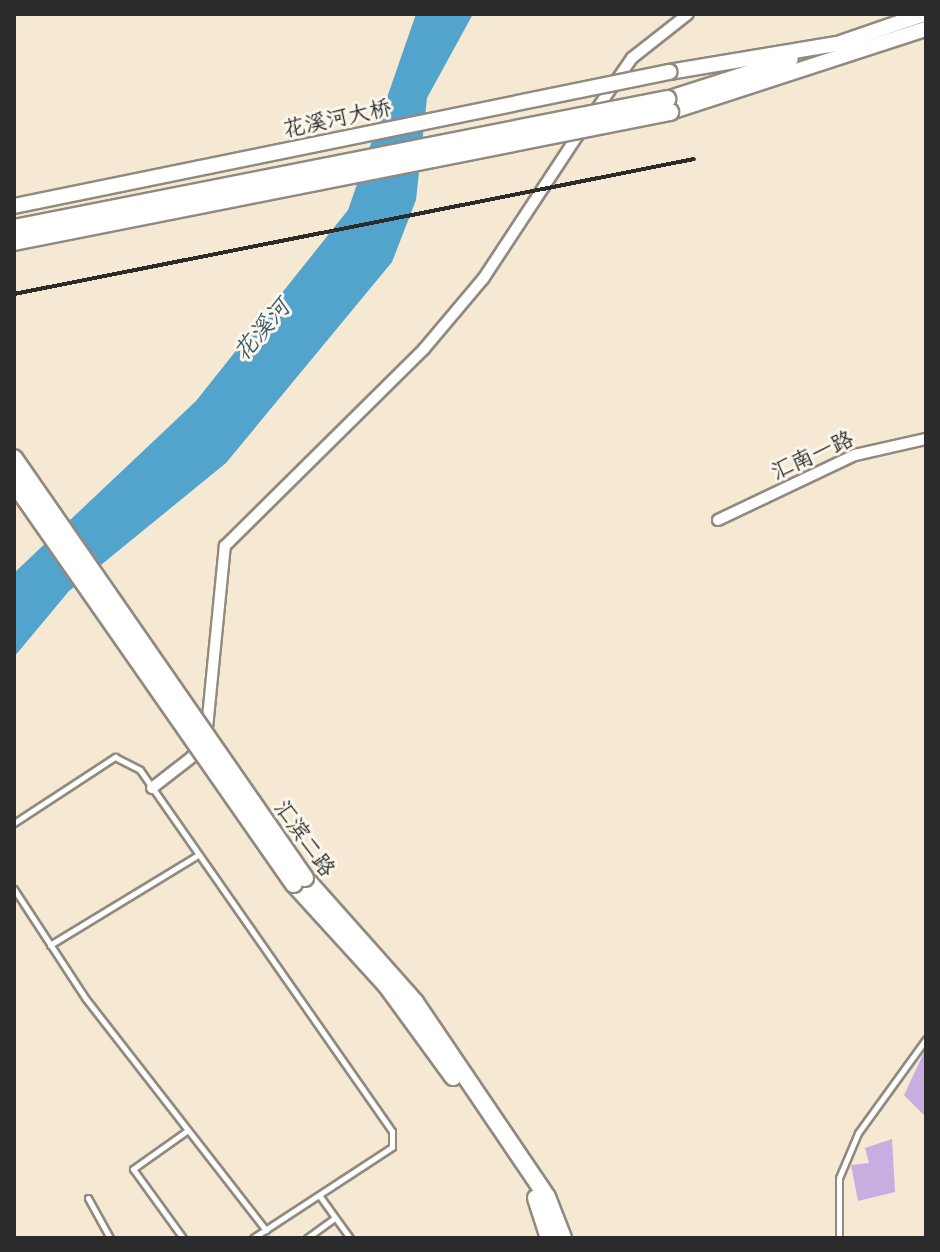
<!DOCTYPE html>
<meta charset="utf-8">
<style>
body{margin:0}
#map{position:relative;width:940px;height:1252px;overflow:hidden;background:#f5e9d3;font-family:Sriracha,"LXGW WenKai TC",sans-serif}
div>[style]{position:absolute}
.water>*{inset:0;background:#52a4cd}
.building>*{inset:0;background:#c9ace0}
.roads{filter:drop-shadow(2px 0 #908a7f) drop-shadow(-2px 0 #908a7f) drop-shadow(0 2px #908a7f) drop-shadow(0 -2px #908a7f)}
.service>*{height:5px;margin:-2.5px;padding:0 2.5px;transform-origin:2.5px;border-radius:2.5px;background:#fff}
.minor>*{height:10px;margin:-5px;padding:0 5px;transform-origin:5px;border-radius:5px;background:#fff}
.secondary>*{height:14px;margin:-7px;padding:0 7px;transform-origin:7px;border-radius:7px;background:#fff}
.primary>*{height:16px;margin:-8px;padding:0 8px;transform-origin:8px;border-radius:8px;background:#fff}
.rail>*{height:4px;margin:-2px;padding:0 2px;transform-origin:2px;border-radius:2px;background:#2b2b2b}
.bridges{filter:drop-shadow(2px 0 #908a7f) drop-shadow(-2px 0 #908a7f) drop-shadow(0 2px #908a7f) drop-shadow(0 -2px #908a7f)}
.secondary-bridge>*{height:14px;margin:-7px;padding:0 7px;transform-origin:7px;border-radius:7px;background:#fff}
.primary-bridge>*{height:16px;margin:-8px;padding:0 8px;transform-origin:8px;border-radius:8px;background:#fff}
.trunk-bridge>*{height:16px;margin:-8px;padding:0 8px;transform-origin:8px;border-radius:8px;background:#fff}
span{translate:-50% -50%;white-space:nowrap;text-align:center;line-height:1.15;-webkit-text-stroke:6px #fbf7ec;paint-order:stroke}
.street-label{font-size:22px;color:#2b2b2b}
.water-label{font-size:24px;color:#3b5b6c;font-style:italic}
.frame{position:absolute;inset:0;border:16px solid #2b2b2b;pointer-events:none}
</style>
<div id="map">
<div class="water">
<div style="clip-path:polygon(416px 14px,473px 14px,427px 98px,416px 200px,392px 262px,226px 463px,69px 591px,14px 657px,14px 573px,196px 401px,348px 210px)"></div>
</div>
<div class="building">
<div style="clip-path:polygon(926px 1048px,926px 1117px,904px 1095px)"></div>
<div style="clip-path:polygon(892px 1139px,895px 1192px,858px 1201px,851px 1165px,869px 1163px,865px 1148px)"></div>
</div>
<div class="roads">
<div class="service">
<div style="left:14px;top:823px;width:121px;rotate:-33.2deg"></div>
<div style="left:115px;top:757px;width:28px;rotate:27deg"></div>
<div style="left:140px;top:770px;width:440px;rotate:55.1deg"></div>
<div style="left:392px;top:1131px;width:16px;rotate:90deg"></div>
<div style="left:392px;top:1147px;width:166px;rotate:146.8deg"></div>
<div style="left:14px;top:889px;width:131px;rotate:56.8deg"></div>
<div style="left:86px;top:999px;width:293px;rotate:52.1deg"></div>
<div style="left:50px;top:945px;width:170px;rotate:-31.3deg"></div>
<div style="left:319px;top:1195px;width:53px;rotate:54.2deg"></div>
<div style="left:88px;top:1198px;width:46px;rotate:61.2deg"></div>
<div style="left:183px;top:1238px;width:85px;rotate:-125.9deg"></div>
<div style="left:133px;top:1169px;width:67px;rotate:-35.3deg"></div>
<div style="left:307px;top:1238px;width:34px;rotate:-36deg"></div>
<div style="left:839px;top:1238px;width:60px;rotate:-90deg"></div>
<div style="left:839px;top:1178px;width:49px;rotate:-67.1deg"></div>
<div style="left:858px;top:1133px;width:116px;rotate:-54.1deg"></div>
</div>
<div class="minor">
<div style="left:594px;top:113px;width:67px;rotate:-55.4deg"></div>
<div style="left:632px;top:58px;width:71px;rotate:-38.2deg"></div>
<div style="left:718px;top:520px;width:152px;rotate:-25.4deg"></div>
<div style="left:855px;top:455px;width:73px;rotate:-12.7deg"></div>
<div style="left:152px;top:788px;width:51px;rotate:-37.8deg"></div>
<div style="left:192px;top:757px;width:33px;rotate:-63deg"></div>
<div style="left:207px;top:728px;width:183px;rotate:-84.4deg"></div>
<div style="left:225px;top:546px;width:280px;rotate:-44.7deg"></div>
<div style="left:424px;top:349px;width:92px;rotate:-49.9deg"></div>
<div style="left:483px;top:279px;width:180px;rotate:-56.6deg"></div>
</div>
<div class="secondary">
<div style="left:669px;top:72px;width:170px;rotate:-9.5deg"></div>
<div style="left:837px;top:44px;width:92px;rotate:-19deg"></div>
<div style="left:667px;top:99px;width:130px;rotate:-17.9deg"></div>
<div style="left:670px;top:112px;width:269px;rotate:-18deg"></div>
</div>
<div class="primary">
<div style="left:305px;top:878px;width:166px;rotate:48.4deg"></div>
<div style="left:415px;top:1002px;width:235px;rotate:55.9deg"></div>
<div style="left:547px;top:1197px;width:44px;rotate:68.7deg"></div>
<div style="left:294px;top:884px;width:137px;rotate:47.7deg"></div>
<div style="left:386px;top:985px;width:114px;rotate:53.9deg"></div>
<div style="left:536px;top:1198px;width:42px;rotate:72deg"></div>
</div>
</div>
<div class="rail">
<div style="left:14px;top:294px;width:693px;rotate:-11.23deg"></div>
</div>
<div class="bridges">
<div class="secondary-bridge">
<div style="left:14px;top:206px;width:669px;rotate:-11.56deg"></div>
</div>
<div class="primary-bridge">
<div style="left:14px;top:458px;width:511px;rotate:55.28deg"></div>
<div style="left:14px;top:483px;width:489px;rotate:55.1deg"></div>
</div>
<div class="trunk-bridge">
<div style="left:14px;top:228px;width:666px;rotate:-11.17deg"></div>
<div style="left:14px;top:242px;width:669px;rotate:-11.21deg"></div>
</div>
</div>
<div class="street-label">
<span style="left:337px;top:118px;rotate:-12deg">花溪河大桥</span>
<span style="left:812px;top:455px;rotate:-24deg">汇南一路</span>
<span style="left:305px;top:838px;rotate:55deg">汇滨二路</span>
</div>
<div class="water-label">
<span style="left:262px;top:330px;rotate:-49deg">花溪河</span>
</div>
<div class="frame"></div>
</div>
